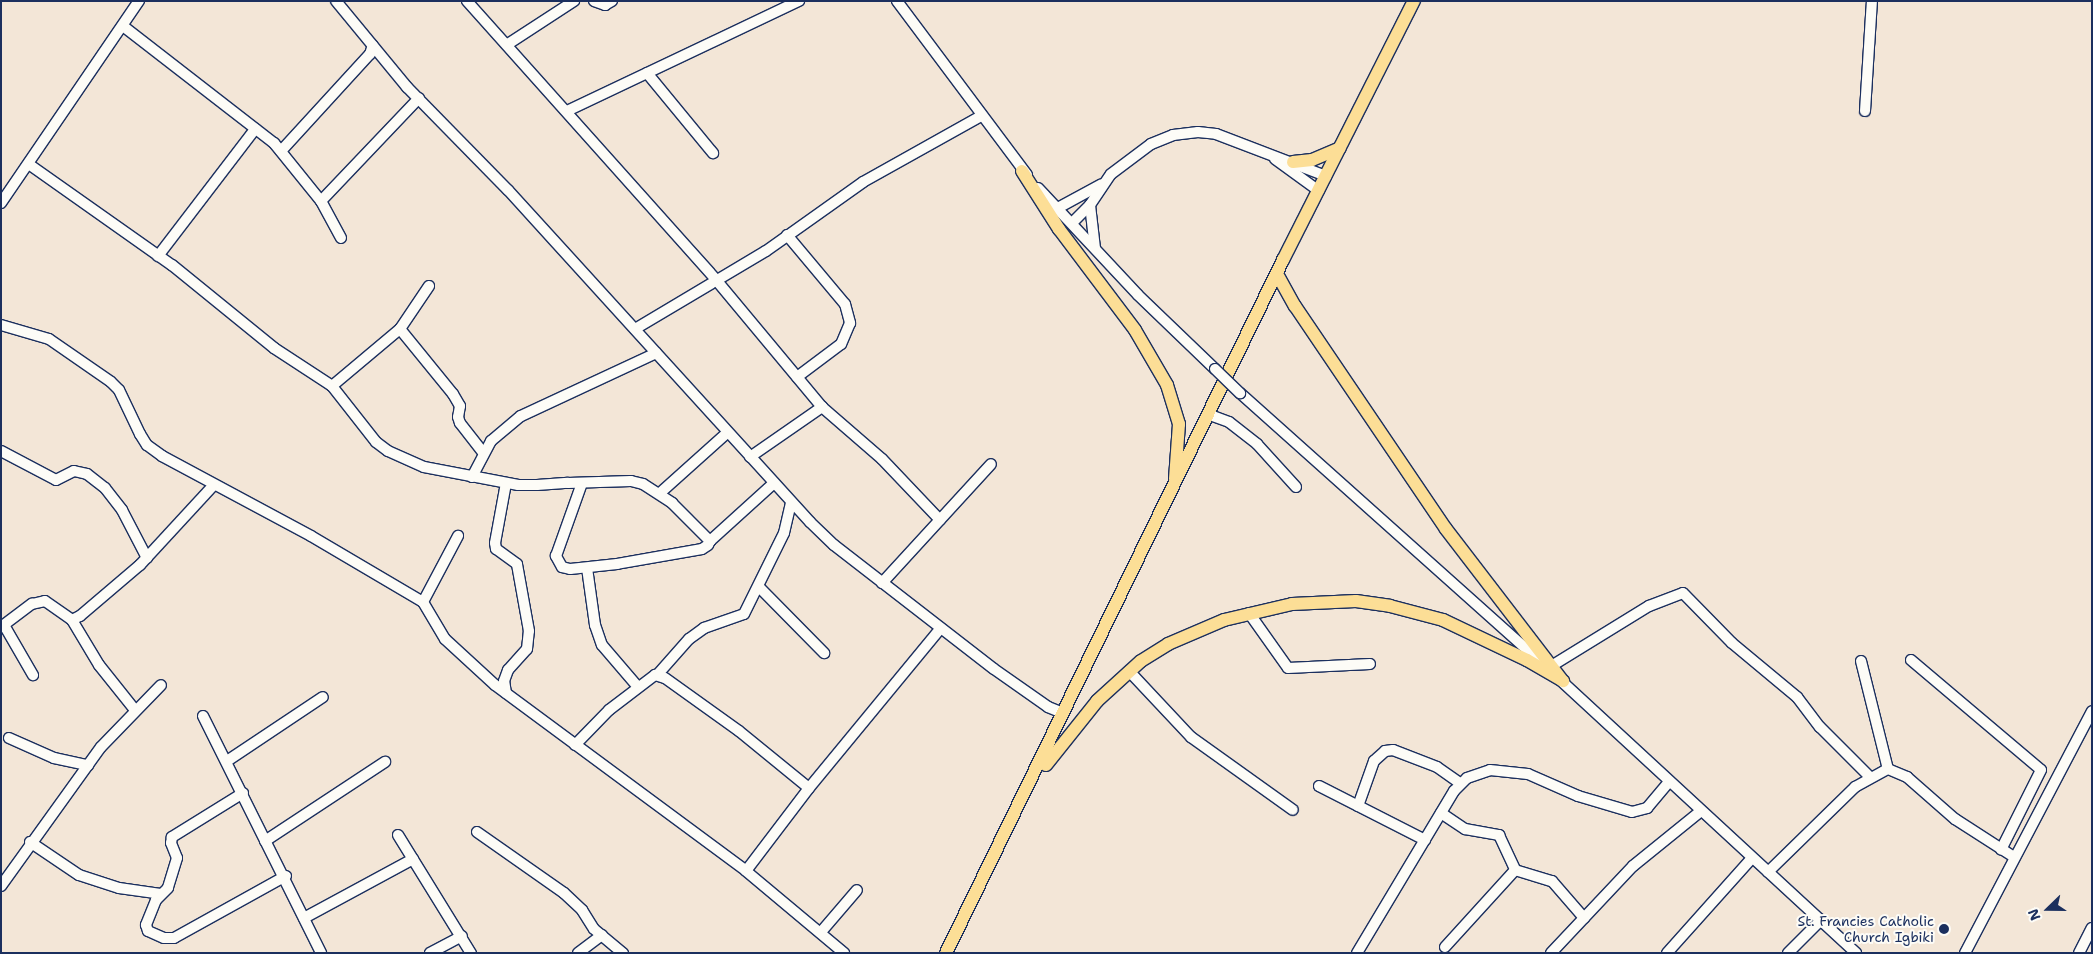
<!DOCTYPE html>
<style>
body{margin:0}
#map{position:relative;width:2093px;height:954px;overflow:hidden;background:#f3e6d7;font-family:"Shantell Sans",sans-serif}
div>[style]{position:absolute}
.roads{filter:drop-shadow(1px 0 #1b2f5e) drop-shadow(-1px 0 #1b2f5e) drop-shadow(0 1px #1b2f5e) drop-shadow(0 -1px #1b2f5e)}
.minor>*{height:10px;margin:-5px;padding:0 5px;transform-origin:5px;border-radius:5px;background:#fdfcf7}
.major>*{height:12px;margin:-6px;padding:0 6px;transform-origin:6px;border-radius:6px;background:#fcde96}
.bridges{filter:drop-shadow(1px 0 #1b2f5e) drop-shadow(-1px 0 #1b2f5e) drop-shadow(0 1px #1b2f5e) drop-shadow(0 -1px #1b2f5e)}
.minor-bridge>*{height:10px;margin:-5px;padding:0 5px;transform-origin:5px;border-radius:5px;background:#fdfcf7}
.dots>*{width:14px;height:14px;translate:-50% -50%;box-sizing:border-box;border:2px solid #fdfcf7;border-radius:50%}
span{translate:-50% -50%;white-space:nowrap;text-align:center;line-height:1.15;-webkit-text-stroke:4px #fdfcf7;paint-order:stroke}
.poi-label{font-size:14px;color:#1b2f5e}
.right{translate:-100% -50%;text-align:right}
.frame{position:absolute;inset:0;border:2px solid #1b2f5e;pointer-events:none}
.north{position:absolute;left:2023px;top:884px;width:50px;height:50px;-webkit-text-stroke:4px #fdfcf7;paint-order:stroke;rotate:248deg;font-size:14px;font-weight:700;line-height:20px;text-align:center;color:#1b2f5e}
.north::after{content:'';display:block;margin:auto;width:18px;height:22px;background:#1b2f5e;clip-path:polygon(50% 0,100% 100%,50% 72%,0 100%)}
</style>
<div id="map">
<div class="roads">
<div class="minor">
<div style="left:336px;top:1px;width:112px;rotate:50.5deg"></div>
<div style="left:407px;top:87px;width:144px;rotate:45.6deg"></div>
<div style="left:508px;top:190px;width:449px;rotate:47.7deg"></div>
<div style="left:810px;top:522px;width:33px;rotate:44deg"></div>
<div style="left:834px;top:545px;width:202px;rotate:37.8deg"></div>
<div style="left:994px;top:669px;width:66px;rotate:35.1deg"></div>
<div style="left:1048px;top:707px;width:16px;rotate:22deg"></div>
<div style="left:467px;top:1px;width:375px;rotate:48.2deg"></div>
<div style="left:717px;top:281px;width:164px;rotate:50.2deg"></div>
<div style="left:822px;top:407px;width:79px;rotate:40.9deg"></div>
<div style="left:882px;top:459px;width:84px;rotate:46.4deg"></div>
<div style="left:594px;top:1px;width:12px;rotate:20deg"></div>
<div style="left:605px;top:5px;width:8px;rotate:-30deg"></div>
<div style="left:897px;top:1px;width:217px;rotate:53.2deg"></div>
<div style="left:123px;top:26px;width:191px;rotate:37.8deg"></div>
<div style="left:274px;top:143px;width:75px;rotate:51deg"></div>
<div style="left:321px;top:201px;width:42px;rotate:61.6deg"></div>
<div style="left:508px;top:44px;width:79px;rotate:-33.1deg"></div>
<div style="left:647px;top:73px;width:104px;rotate:50.5deg"></div>
<div style="left:567px;top:111px;width:257px;rotate:-25.4deg"></div>
<div style="left:1865px;top:111px;width:110px;rotate:-86.4deg"></div>
<div style="left:281px;top:151px;width:132px;rotate:-47.5deg"></div>
<div style="left:370px;top:54px;width:9px;rotate:-72deg"></div>
<div style="left:1275px;top:159px;width:54px;rotate:36deg"></div>
<div style="left:30px;top:165px;width:174px;rotate:35.2deg"></div>
<div style="left:172px;top:265px;width:132px;rotate:39.1deg"></div>
<div style="left:274px;top:348px;width:69px;rotate:33.2deg"></div>
<div style="left:332px;top:386px;width:71px;rotate:51.8deg"></div>
<div style="left:376px;top:442px;width:15px;rotate:37deg"></div>
<div style="left:388px;top:451px;width:39px;rotate:24deg"></div>
<div style="left:424px;top:467px;width:96px;rotate:10.8deg"></div>
<div style="left:518px;top:485px;width:19px"></div>
<div style="left:537px;top:485px;width:31px;rotate:-4deg"></div>
<div style="left:568px;top:483px;width:63px;rotate:-1.8deg"></div>
<div style="left:631px;top:481px;width:12px;rotate:14deg"></div>
<div style="left:643px;top:484px;width:35px;rotate:33deg"></div>
<div style="left:672px;top:503px;width:54px;rotate:45deg"></div>
<div style="left:710px;top:541px;width:4px;rotate:117deg"></div>
<div style="left:708px;top:545px;width:7px;rotate:146deg"></div>
<div style="left:702px;top:549px;width:86px;rotate:170deg"></div>
<div style="left:617px;top:564px;width:47px;rotate:173.9deg"></div>
<div style="left:570px;top:569px;width:8px;rotate:-166deg"></div>
<div style="left:562px;top:567px;width:13px;rotate:-119deg"></div>
<div style="left:556px;top:556px;width:77px;rotate:-70.4deg"></div>
<div style="left:1038px;top:188px;width:146px;rotate:46.9deg"></div>
<div style="left:1138px;top:295px;width:107px;rotate:43.9deg"></div>
<div style="left:321px;top:201px;width:142px;rotate:-46.4deg"></div>
<div style="left:1px;top:203px;width:245px;rotate:-55.7deg"></div>
<div style="left:1090px;top:205px;width:43px;rotate:83.4deg"></div>
<div style="left:1056px;top:209px;width:52px;rotate:-28.5deg"></div>
<div style="left:1072px;top:223px;width:25px;rotate:-45deg"></div>
<div style="left:1090px;top:205px;width:37px;rotate:-56deg"></div>
<div style="left:1111px;top:174px;width:50px;rotate:-36.9deg"></div>
<div style="left:1151px;top:144px;width:24px;rotate:-22deg"></div>
<div style="left:1173px;top:135px;width:25px;rotate:-7deg"></div>
<div style="left:1198px;top:132px;width:18px;rotate:6deg"></div>
<div style="left:1216px;top:134px;width:118px;rotate:20.9deg"></div>
<div style="left:787px;top:235px;width:90px;rotate:50deg"></div>
<div style="left:845px;top:304px;width:20px;rotate:75deg"></div>
<div style="left:850px;top:323px;width:23px;rotate:113deg"></div>
<div style="left:841px;top:344px;width:55px;rotate:143.1deg"></div>
<div style="left:158px;top:256px;width:160px;rotate:-52.6deg"></div>
<div style="left:1px;top:325px;width:50px;rotate:16.3deg"></div>
<div style="left:49px;top:339px;width:75px;rotate:34.7deg"></div>
<div style="left:111px;top:382px;width:11px;rotate:45deg"></div>
<div style="left:119px;top:390px;width:49px;rotate:64.5deg"></div>
<div style="left:140px;top:434px;width:13px;rotate:58deg"></div>
<div style="left:147px;top:445px;width:19px;rotate:36deg"></div>
<div style="left:162px;top:456px;width:169px;rotate:28.2deg"></div>
<div style="left:311px;top:536px;width:130px;rotate:30.5deg"></div>
<div style="left:423px;top:602px;width:43px;rotate:59.3deg"></div>
<div style="left:445px;top:639px;width:68px;rotate:42.6deg"></div>
<div style="left:495px;top:685px;width:312px;rotate:36.5deg"></div>
<div style="left:746px;top:871px;width:128px;rotate:39.9deg"></div>
<div style="left:400px;top:329px;width:84px;rotate:50.8deg"></div>
<div style="left:453px;top:394px;width:14px;rotate:60deg"></div>
<div style="left:460px;top:406px;width:11px;rotate:100deg"></div>
<div style="left:458px;top:417px;width:6px;rotate:72deg"></div>
<div style="left:460px;top:423px;width:37px;rotate:52deg"></div>
<div style="left:635px;top:329px;width:152px;rotate:-30.8deg"></div>
<div style="left:766px;top:251px;width:119px;rotate:-35.4deg"></div>
<div style="left:863px;top:182px;width:135px;rotate:-29.2deg"></div>
<div style="left:332px;top:386px;width:89px;rotate:-40deg"></div>
<div style="left:400px;top:329px;width:52px;rotate:-56deg"></div>
<div style="left:1240px;top:393px;width:409px;rotate:41.8deg"></div>
<div style="left:1210px;top:415px;width:20px;rotate:20deg"></div>
<div style="left:1229px;top:422px;width:36px;rotate:38deg"></div>
<div style="left:1257px;top:444px;width:58px;rotate:47.8deg"></div>
<div style="left:1px;top:451px;width:62px;rotate:27.8deg"></div>
<div style="left:56px;top:480px;width:20px;rotate:-27deg"></div>
<div style="left:74px;top:471px;width:13px;rotate:13deg"></div>
<div style="left:87px;top:474px;width:23px;rotate:38deg"></div>
<div style="left:105px;top:488px;width:28px;rotate:52deg"></div>
<div style="left:122px;top:510px;width:54px;rotate:62.5deg"></div>
<div style="left:750px;top:457px;width:88px;rotate:-34.8deg"></div>
<div style="left:472px;top:477px;width:41px;rotate:-62.2deg"></div>
<div style="left:491px;top:441px;width:39px;rotate:-40deg"></div>
<div style="left:521px;top:416px;width:149px;rotate:-25deg"></div>
<div style="left:660px;top:493px;width:91px;rotate:-41.9deg"></div>
<div style="left:710px;top:541px;width:86px;rotate:-42.2deg"></div>
<div style="left:587px;top:568px;width:58px;rotate:82deg"></div>
<div style="left:595px;top:625px;width:21px;rotate:71deg"></div>
<div style="left:602px;top:645px;width:55px;rotate:49.4deg"></div>
<div style="left:882px;top:583px;width:161px;rotate:-47.5deg"></div>
<div style="left:759px;top:587px;width:93px;rotate:45.4deg"></div>
<div style="left:423px;top:602px;width:75px;rotate:-62.1deg"></div>
<div style="left:1249px;top:613px;width:67px;rotate:54.7deg"></div>
<div style="left:1288px;top:668px;width:82px;rotate:-2.8deg"></div>
<div style="left:72px;top:620px;width:52px;rotate:59deg"></div>
<div style="left:99px;top:665px;width:58px;rotate:51.3deg"></div>
<div style="left:4px;top:625px;width:58px;rotate:59.9deg"></div>
<div style="left:1px;top:627px;width:39px;rotate:-37deg"></div>
<div style="left:32px;top:604px;width:13px;rotate:-13deg"></div>
<div style="left:45px;top:601px;width:33px;rotate:35deg"></div>
<div style="left:72px;top:620px;width:9px;rotate:-27deg"></div>
<div style="left:80px;top:616px;width:79px;rotate:-40.4deg"></div>
<div style="left:140px;top:565px;width:108px;rotate:-47.3deg"></div>
<div style="left:1911px;top:660px;width:170px;rotate:40.2deg"></div>
<div style="left:2041px;top:770px;width:89px;rotate:116.6deg"></div>
<div style="left:1861px;top:661px;width:111px;rotate:76deg"></div>
<div style="left:1553px;top:665px;width:113px;rotate:-31.6deg"></div>
<div style="left:1649px;top:606px;width:36px;rotate:-21deg"></div>
<div style="left:1683px;top:593px;width:70px;rotate:45.6deg"></div>
<div style="left:1732px;top:643px;width:85px;rotate:39.7deg"></div>
<div style="left:1797px;top:697px;width:38px;rotate:53deg"></div>
<div style="left:1820px;top:727px;width:71px;rotate:45deg"></div>
<div style="left:1129px;top:671px;width:91px;rotate:46.8deg"></div>
<div style="left:1191px;top:737px;width:125px;rotate:35.6deg"></div>
<div style="left:658px;top:674px;width:47px;rotate:-48.5deg"></div>
<div style="left:689px;top:639px;width:19px;rotate:-36deg"></div>
<div style="left:704px;top:628px;width:42px;rotate:-19.3deg"></div>
<div style="left:744px;top:614px;width:90px;rotate:-63.7deg"></div>
<div style="left:784px;top:533px;width:31px;rotate:-77deg"></div>
<div style="left:1557px;top:677px;width:407px;rotate:42.7deg"></div>
<div style="left:506px;top:693px;width:12px;rotate:-99deg"></div>
<div style="left:504px;top:681px;width:12px;rotate:-70deg"></div>
<div style="left:508px;top:670px;width:28px;rotate:-48deg"></div>
<div style="left:527px;top:649px;width:18px;rotate:-84deg"></div>
<div style="left:529px;top:631px;width:68px;rotate:-100.2deg"></div>
<div style="left:517px;top:564px;width:26px;rotate:-144deg"></div>
<div style="left:496px;top:549px;width:6px;rotate:-99deg"></div>
<div style="left:495px;top:543px;width:61px;rotate:-79.6deg"></div>
<div style="left:203px;top:716px;width:265px;rotate:63.5deg"></div>
<div style="left:9px;top:738px;width:49px;rotate:24deg"></div>
<div style="left:54px;top:758px;width:35px;rotate:12deg"></div>
<div style="left:575px;top:745px;width:49px;rotate:-45.8deg"></div>
<div style="left:609px;top:710px;width:58px;rotate:-37.3deg"></div>
<div style="left:655px;top:675px;width:10px;rotate:17deg"></div>
<div style="left:665px;top:678px;width:91px;rotate:35.6deg"></div>
<div style="left:739px;top:731px;width:90px;rotate:39.2deg"></div>
<div style="left:809px;top:788px;width:104px;rotate:127.2deg"></div>
<div style="left:227px;top:761px;width:115px;rotate:-33.7deg"></div>
<div style="left:1319px;top:786px;width:119px;rotate:27deg"></div>
<div style="left:809px;top:788px;width:207px;rotate:-50.5deg"></div>
<div style="left:243px;top:793px;width:84px;rotate:148.2deg"></div>
<div style="left:172px;top:837px;width:6px;rotate:99deg"></div>
<div style="left:171px;top:843px;width:16px;rotate:68deg"></div>
<div style="left:177px;top:858px;width:31px;rotate:107deg"></div>
<div style="left:168px;top:888px;width:17px;rotate:135deg"></div>
<div style="left:156px;top:900px;width:27px;rotate:112deg"></div>
<div style="left:146px;top:925px;width:6px;rotate:72deg"></div>
<div style="left:148px;top:931px;width:17px;rotate:24deg"></div>
<div style="left:164px;top:938px;width:10px"></div>
<div style="left:174px;top:938px;width:128px;rotate:-29deg"></div>
<div style="left:1358px;top:806px;width:48px;rotate:-70.4deg"></div>
<div style="left:1374px;top:761px;width:15px;rotate:-42deg"></div>
<div style="left:1385px;top:751px;width:8px;rotate:-7deg"></div>
<div style="left:1393px;top:750px;width:47px;rotate:21.1deg"></div>
<div style="left:1437px;top:767px;width:28px;rotate:35deg"></div>
<div style="left:1441px;top:813px;width:29px;rotate:34deg"></div>
<div style="left:1465px;top:829px;width:35px;rotate:10deg"></div>
<div style="left:1499px;top:835px;width:38px;rotate:65deg"></div>
<div style="left:477px;top:832px;width:106px;rotate:35deg"></div>
<div style="left:564px;top:893px;width:25px;rotate:43deg"></div>
<div style="left:582px;top:910px;width:22px;rotate:58deg"></div>
<div style="left:594px;top:929px;width:38px;rotate:40deg"></div>
<div style="left:398px;top:835px;width:139px;rotate:58.3deg"></div>
<div style="left:265px;top:841px;width:144px;rotate:-33.4deg"></div>
<div style="left:30px;top:842px;width:59px;rotate:34deg"></div>
<div style="left:79px;top:875px;width:42px;rotate:18deg"></div>
<div style="left:119px;top:888px;width:42px;rotate:8.1deg"></div>
<div style="left:1768px;top:872px;width:122px;rotate:-44.3deg"></div>
<div style="left:1855px;top:787px;width:38px;rotate:-29deg"></div>
<div style="left:1888px;top:769px;width:21px;rotate:23deg"></div>
<div style="left:1907px;top:777px;width:64px;rotate:41.2deg"></div>
<div style="left:1955px;top:819px;width:70px;rotate:32.8deg"></div>
<div style="left:1px;top:886px;width:171px;rotate:-54.3deg"></div>
<div style="left:101px;top:747px;width:86px;rotate:-45.9deg"></div>
<div style="left:304px;top:918px;width:124px;rotate:-28.4deg"></div>
<div style="left:821px;top:932px;width:55px;rotate:-49.4deg"></div>
<div style="left:1445px;top:947px;width:104px;rotate:-47.7deg"></div>
<div style="left:1515px;top:870px;width:39px;rotate:17deg"></div>
<div style="left:1552px;top:881px;width:49px;rotate:49.1deg"></div>
<div style="left:430px;top:953px;width:36px;rotate:-28deg"></div>
<div style="left:578px;top:953px;width:30px;rotate:-37deg"></div>
<div style="left:1357px;top:953px;width:189px;rotate:-59.1deg"></div>
<div style="left:1454px;top:791px;width:18px;rotate:-45deg"></div>
<div style="left:1467px;top:778px;width:24px;rotate:-19deg"></div>
<div style="left:1490px;top:770px;width:38px;rotate:6deg"></div>
<div style="left:1528px;top:774px;width:55px;rotate:23.7deg"></div>
<div style="left:1578px;top:796px;width:56px;rotate:16.5deg"></div>
<div style="left:1632px;top:812px;width:16px;rotate:-15deg"></div>
<div style="left:1647px;top:808px;width:34px;rotate:-50deg"></div>
<div style="left:1551px;top:953px;width:120px;rotate:-46.7deg"></div>
<div style="left:1633px;top:866px;width:87px;rotate:-39deg"></div>
<div style="left:1667px;top:953px;width:127px;rotate:-48.2deg"></div>
<div style="left:1788px;top:953px;width:47px;rotate:-45deg"></div>
<div style="left:1965px;top:953px;width:273px;rotate:-62.3deg"></div>
<div style="left:2079px;top:953px;width:28px;rotate:-63deg"></div>
</div>
<div class="major">
<div style="left:1293px;top:162px;width:19px;rotate:-6deg"></div>
<div style="left:1312px;top:160px;width:30px;rotate:-23deg"></div>
<div style="left:1022px;top:171px;width:69px;rotate:57.5deg"></div>
<div style="left:1059px;top:229px;width:126px;rotate:53deg"></div>
<div style="left:1135px;top:330px;width:64px;rotate:59.8deg"></div>
<div style="left:1167px;top:385px;width:41px;rotate:72.9deg"></div>
<div style="left:1179px;top:424px;width:55px;rotate:94.2deg"></div>
<div style="left:1277px;top:274px;width:37px;rotate:61deg"></div>
<div style="left:1295px;top:306px;width:269px;rotate:55.9deg"></div>
<div style="left:1446px;top:529px;width:189px;rotate:52.5deg"></div>
<div style="left:1046px;top:765px;width:82px;rotate:-51.4deg"></div>
<div style="left:1097px;top:701px;width:59px;rotate:-42.3deg"></div>
<div style="left:1141px;top:661px;width:32px;rotate:-32deg"></div>
<div style="left:1168px;top:644px;width:61px;rotate:-23.2deg"></div>
<div style="left:1224px;top:620px;width:70px;rotate:-13.2deg"></div>
<div style="left:1292px;top:604px;width:64px;rotate:-2.7deg"></div>
<div style="left:1356px;top:601px;width:34px;rotate:8deg"></div>
<div style="left:1390px;top:606px;width:55px;rotate:14.8deg"></div>
<div style="left:1443px;top:620px;width:93px;rotate:25.5deg"></div>
<div style="left:1527px;top:660px;width:42px;rotate:30.3deg"></div>
<div style="left:946px;top:953px;width:771px;rotate:-64.07deg"></div>
<div style="left:1283px;top:260px;width:290px;rotate:-63.2deg"></div>
</div>
</div>
<div class="bridges">
<div class="minor-bridge">
<div style="left:1215px;top:369px;width:35px;rotate:44deg"></div>
</div>
</div>
<div class="dots">
<div style="left:1944px;top:929px;background:#1b2f5e"></div>
</div>
<div class="poi-label">
<span class="right" style="left:1934px;top:929px">St. Francies Catholic<br>Church Igbiki</span>
</div>
<div class="frame"></div>
<div class="north">N</div>
</div>
